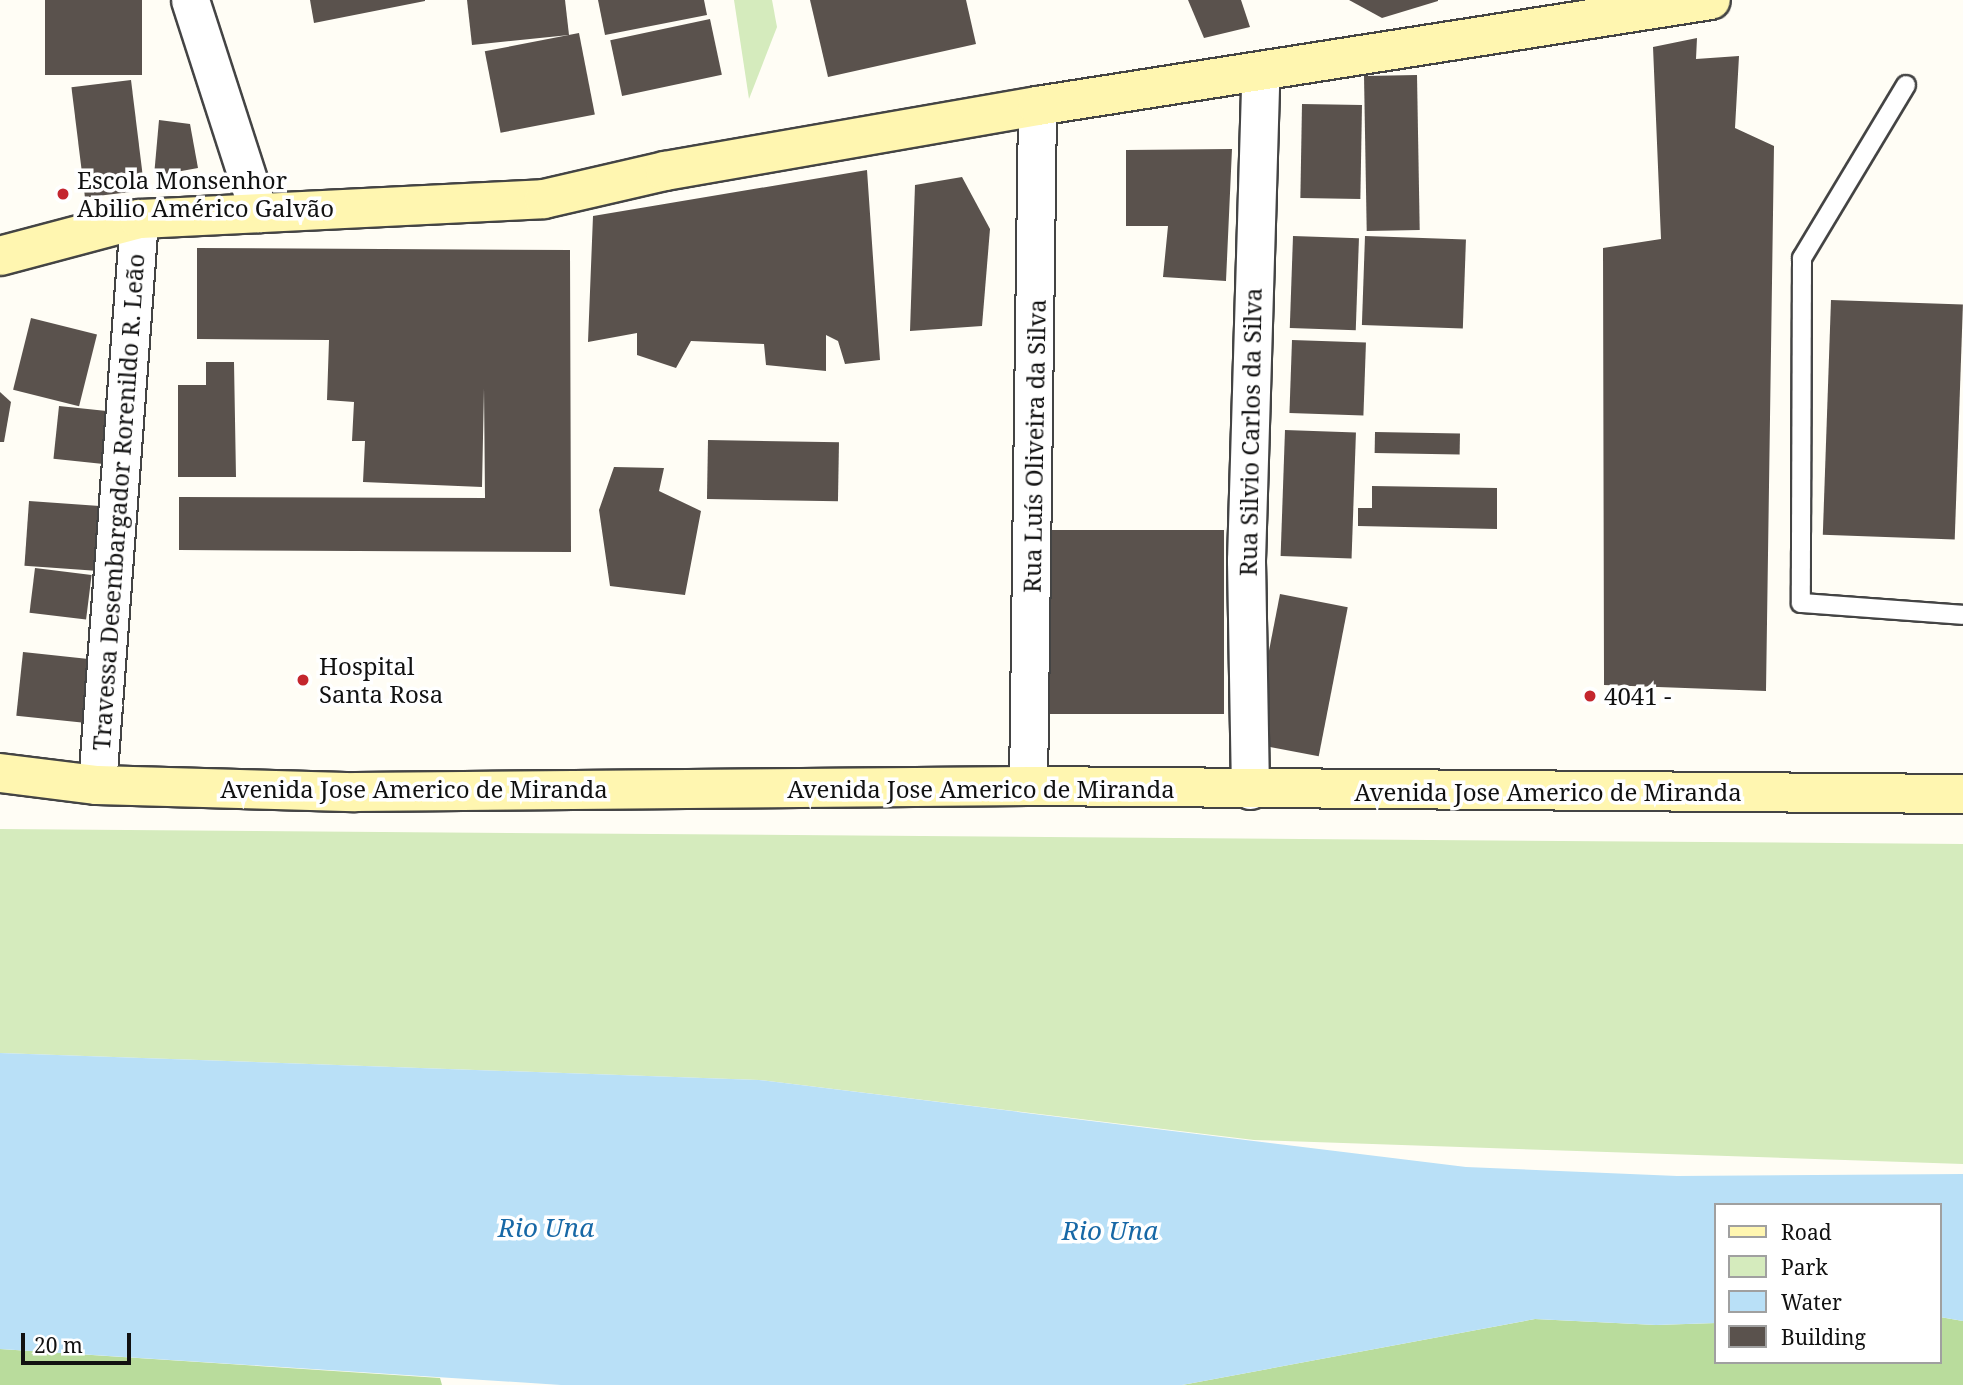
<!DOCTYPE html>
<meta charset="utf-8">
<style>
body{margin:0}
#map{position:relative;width:1963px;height:1385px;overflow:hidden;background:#fffdf5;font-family:"Noto Serif",serif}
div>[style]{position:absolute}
.green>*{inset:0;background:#d5ebbd}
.forest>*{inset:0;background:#b9dc9c}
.water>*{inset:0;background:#b9e0f7}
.building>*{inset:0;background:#5a524d;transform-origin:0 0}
.roads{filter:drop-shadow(2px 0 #444) drop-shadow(-2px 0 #444) drop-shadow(0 2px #444) drop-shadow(0 -2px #444)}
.lane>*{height:18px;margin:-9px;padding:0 9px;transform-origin:9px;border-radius:9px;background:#fff}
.street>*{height:37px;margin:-18.5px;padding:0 18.5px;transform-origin:18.5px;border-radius:18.5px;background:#fff}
.secondary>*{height:38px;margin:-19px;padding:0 19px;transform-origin:19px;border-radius:19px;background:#fff6b0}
.dots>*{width:19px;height:19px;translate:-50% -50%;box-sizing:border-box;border:4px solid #fff;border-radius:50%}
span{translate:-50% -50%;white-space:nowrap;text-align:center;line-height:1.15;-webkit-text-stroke:7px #fff;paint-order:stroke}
.poi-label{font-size:24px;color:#111}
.left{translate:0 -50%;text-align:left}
.street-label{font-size:24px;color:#111}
.water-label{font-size:26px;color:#1768a6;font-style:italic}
.legend{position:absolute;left:1714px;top:1203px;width:228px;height:161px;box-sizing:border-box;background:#fff;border:2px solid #a0a0a0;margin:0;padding:9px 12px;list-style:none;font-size:21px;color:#111}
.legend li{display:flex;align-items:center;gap:14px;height:35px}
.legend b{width:35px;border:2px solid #a0a0a0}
.scale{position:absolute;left:21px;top:1333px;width:110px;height:32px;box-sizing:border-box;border:4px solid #111;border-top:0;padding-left:9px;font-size:21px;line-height:24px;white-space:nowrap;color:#111;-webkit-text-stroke:5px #fff;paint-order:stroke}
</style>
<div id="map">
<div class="green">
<div style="clip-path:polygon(734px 0,772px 0,777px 27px,749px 99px)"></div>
<div style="clip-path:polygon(0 829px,1963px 844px,1963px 1164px,1254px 1140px,759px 1080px,0 1053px)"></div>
</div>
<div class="forest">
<div style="clip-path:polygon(1940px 1317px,1963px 1321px,1963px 1385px,1182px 1385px,1535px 1319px,1656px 1325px,1716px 1323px,1716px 1362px,1940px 1362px)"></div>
<div style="clip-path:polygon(0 1349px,440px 1378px,442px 1385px,0 1385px)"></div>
</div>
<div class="water">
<div style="clip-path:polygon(0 1053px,759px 1080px,1466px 1167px,1677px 1176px,1963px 1174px,1963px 1321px,1940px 1317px,1940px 1205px,1716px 1205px,1716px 1323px,1656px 1325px,1535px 1319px,1182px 1385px,561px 1385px,0 1349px)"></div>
</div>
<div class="building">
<div style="left:45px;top:0;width:97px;height:75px"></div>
<div style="clip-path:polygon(310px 0,425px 0,425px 1px,314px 23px)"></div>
<div style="clip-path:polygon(467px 0,565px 0,569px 35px,472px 45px)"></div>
<div style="clip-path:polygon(598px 0,704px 0,707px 15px,605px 35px)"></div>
<div style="clip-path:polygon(810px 0,966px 0,976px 44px,828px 77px)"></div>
<div style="clip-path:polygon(1188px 0,1241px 0,1250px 27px,1204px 38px)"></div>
<div style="clip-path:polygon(1349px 0,1438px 0,1438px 1px,1382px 18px)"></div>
<div style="left:710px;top:19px;width:57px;height:102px;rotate:78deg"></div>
<div style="left:579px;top:33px;width:83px;height:96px;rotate:79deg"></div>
<div style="clip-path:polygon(1697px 38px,1696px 59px,1739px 56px,1735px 128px,1774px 146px,1766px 691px,1604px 685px,1603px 248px,1661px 239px,1653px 47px)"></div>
<div style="left:1417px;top:75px;width:155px;height:53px;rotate:89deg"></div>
<div style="left:131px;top:80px;width:111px;height:60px;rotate:83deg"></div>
<div style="left:1302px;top:104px;width:60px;height:94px;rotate:1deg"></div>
<div style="clip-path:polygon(159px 120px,190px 124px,198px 168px,154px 176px)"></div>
<div style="clip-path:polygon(1232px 149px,1226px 281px,1163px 277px,1168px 226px,1126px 226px,1126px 150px)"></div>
<div style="clip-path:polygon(867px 170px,880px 360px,845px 364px,838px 341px,826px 335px,826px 371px,766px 365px,764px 344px,691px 341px,676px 368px,637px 355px,637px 333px,588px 342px,593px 216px)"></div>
<div style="clip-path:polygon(962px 177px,990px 229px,982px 326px,910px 331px,915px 185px)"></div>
<div style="left:1293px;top:236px;width:66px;height:92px;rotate:2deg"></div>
<div style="left:1365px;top:236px;width:101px;height:89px;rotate:2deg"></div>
<div style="clip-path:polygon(197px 248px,570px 250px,571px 552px,179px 550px,179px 497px,485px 498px,484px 388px,482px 487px,363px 482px,365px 441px,352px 441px,354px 402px,327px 400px,329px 340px,197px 339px)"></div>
<div style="left:1831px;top:300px;width:132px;height:235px;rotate:2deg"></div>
<div style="left:31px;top:318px;width:68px;height:74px;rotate:14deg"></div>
<div style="left:1292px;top:340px;width:74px;height:73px;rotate:2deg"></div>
<div style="clip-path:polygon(206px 362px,234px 362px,236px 477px,178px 477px,178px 385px,206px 385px)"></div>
<div style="clip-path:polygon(0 392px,11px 402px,4px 442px,0 442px)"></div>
<div style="left:59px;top:406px;width:55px;height:53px;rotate:6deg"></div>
<div style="left:1285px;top:430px;width:71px;height:126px;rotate:2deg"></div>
<div style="left:1375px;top:432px;width:85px;height:21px;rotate:1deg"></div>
<div style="left:708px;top:440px;width:131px;height:59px;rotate:1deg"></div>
<div style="clip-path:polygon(614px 467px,664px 468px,659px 491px,701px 511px,685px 595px,610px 586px,599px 510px)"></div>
<div style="clip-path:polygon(1372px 486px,1497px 488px,1497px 529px,1358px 526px,1358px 508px,1372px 508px)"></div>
<div style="left:29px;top:501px;width:78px;height:65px;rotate:4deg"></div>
<div style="left:1049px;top:530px;width:175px;height:184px"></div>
<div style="left:35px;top:568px;width:57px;height:45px;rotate:7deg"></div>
<div style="left:1280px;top:594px;width:69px;height:152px;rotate:11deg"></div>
<div style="left:23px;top:652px;width:73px;height:64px;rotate:6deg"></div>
</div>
<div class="roads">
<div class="lane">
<div style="left:1906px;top:85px;width:202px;rotate:121deg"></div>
<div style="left:1802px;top:258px;width:345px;rotate:90.2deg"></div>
<div style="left:1801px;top:603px;width:162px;rotate:4.2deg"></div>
</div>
<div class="street">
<div style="left:190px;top:0;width:224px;rotate:72.1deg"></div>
<div style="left:97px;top:785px;width:568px;rotate:-85.76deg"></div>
<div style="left:1028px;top:786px;width:680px;rotate:-89.24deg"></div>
<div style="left:1250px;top:790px;width:230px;rotate:-91deg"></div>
<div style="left:1246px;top:560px;width:486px;rotate:-88.3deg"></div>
</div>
<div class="secondary">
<div style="left:0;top:256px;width:144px;rotate:-14.9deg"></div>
<div style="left:139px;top:219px;width:405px;rotate:-2.8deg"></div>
<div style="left:544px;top:199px;width:124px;rotate:-13deg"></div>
<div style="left:665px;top:171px;width:378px;rotate:-9.9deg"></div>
<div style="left:1037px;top:106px;width:682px;rotate:-8.94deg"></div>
<div style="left:0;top:773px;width:98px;rotate:7.1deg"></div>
<div style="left:97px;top:785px;width:258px;rotate:1.6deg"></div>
<div style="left:355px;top:792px;width:673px;rotate:-0.51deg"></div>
<div style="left:1028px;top:786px;width:935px;rotate:0.49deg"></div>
</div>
</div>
<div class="dots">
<div style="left:63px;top:194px;background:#c4262e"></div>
<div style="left:303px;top:680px;background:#c4262e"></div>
<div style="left:1590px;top:696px;background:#c4262e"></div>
</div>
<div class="poi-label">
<span class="left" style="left:77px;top:194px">Escola Monsenhor<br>Abilio Américo Galvão</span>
<span class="left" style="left:319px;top:680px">Hospital<br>Santa Rosa</span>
<span class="left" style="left:1604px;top:696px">4041 -</span>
</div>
<div class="street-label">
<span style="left:1250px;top:432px;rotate:-89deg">Rua Silvio Carlos da Silva</span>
<span style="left:1034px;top:446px;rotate:-89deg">Rua Luís Oliveira da Silva</span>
<span style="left:118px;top:502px;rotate:-86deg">Travessa Desembargador Rorenildo R. Leão</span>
<span style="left:414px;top:789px">Avenida Jose Americo de Miranda</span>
<span style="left:981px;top:789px">Avenida Jose Americo de Miranda</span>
<span style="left:1548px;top:792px">Avenida Jose Americo de Miranda</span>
</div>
<div class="water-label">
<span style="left:546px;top:1228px">Rio Una</span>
<span style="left:1110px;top:1231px">Rio Una</span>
</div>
<ul class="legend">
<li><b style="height:9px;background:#fff6b0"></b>Road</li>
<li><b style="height:19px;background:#d5ebbd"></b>Park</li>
<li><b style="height:19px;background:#b9e0f7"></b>Water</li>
<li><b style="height:19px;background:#5a524d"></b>Building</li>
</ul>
<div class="scale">20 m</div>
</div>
